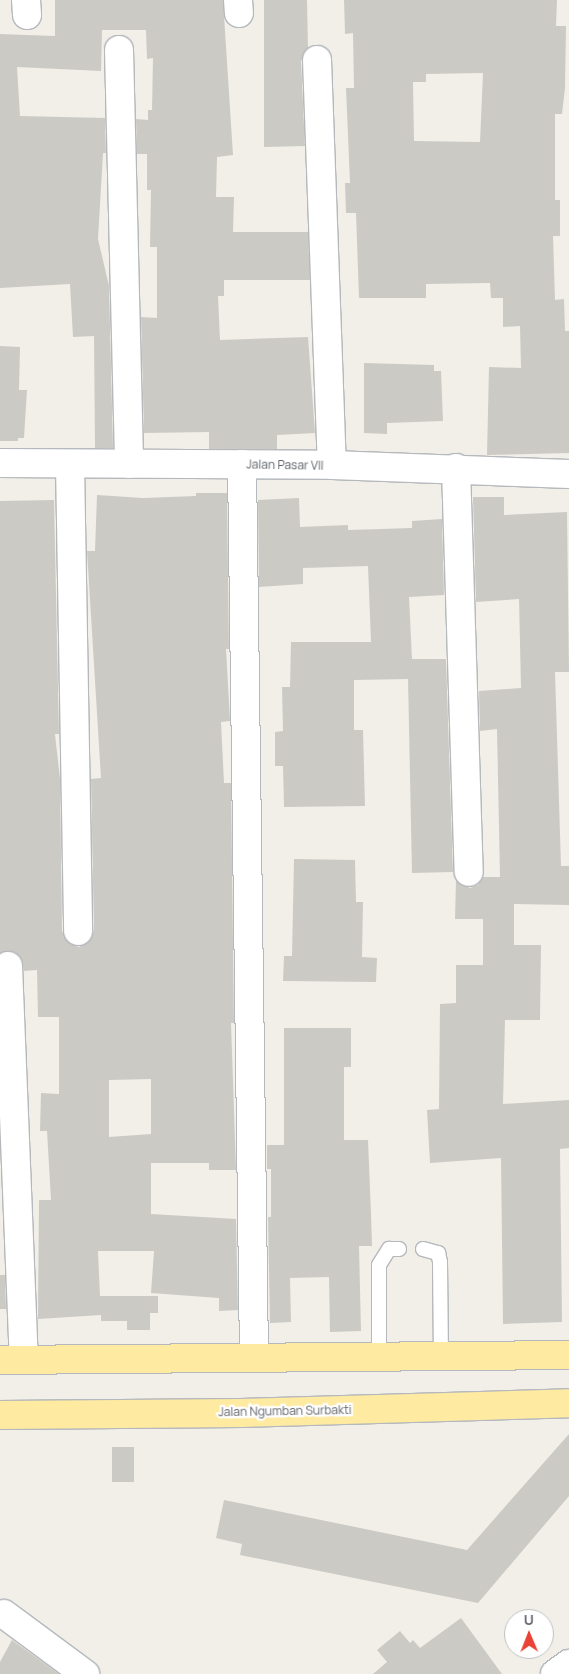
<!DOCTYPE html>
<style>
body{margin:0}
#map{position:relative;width:569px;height:1674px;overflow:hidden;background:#f1efe8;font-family:Manrope,sans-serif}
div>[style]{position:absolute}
.building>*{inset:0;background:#cccac5;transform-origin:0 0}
.roads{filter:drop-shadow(1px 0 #b5b8bc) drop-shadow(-1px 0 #b5b8bc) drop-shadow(0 1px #b5b8bc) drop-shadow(0 -1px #b5b8bc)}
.service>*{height:14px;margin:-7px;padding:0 7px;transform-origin:7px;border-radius:7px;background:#fff}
.minor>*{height:28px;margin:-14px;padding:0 14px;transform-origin:14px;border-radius:14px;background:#fff}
.trunk>*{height:28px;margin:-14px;padding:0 14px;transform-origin:14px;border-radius:14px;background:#feeaa1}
span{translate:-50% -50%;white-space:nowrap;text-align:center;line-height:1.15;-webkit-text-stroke:4.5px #fff;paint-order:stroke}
.street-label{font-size:12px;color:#5f6368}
.north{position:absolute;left:504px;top:1609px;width:50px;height:50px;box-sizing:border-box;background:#fff;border:1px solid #bfc1c3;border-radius:50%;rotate:359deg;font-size:14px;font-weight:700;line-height:20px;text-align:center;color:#5f6368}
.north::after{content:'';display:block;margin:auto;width:18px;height:22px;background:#ea4335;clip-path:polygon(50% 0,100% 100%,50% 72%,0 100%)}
</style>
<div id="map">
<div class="building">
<div style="clip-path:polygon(55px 0,223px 0,233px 155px,217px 157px,216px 197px,234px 197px,233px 232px,308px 232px,310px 280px,224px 280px,224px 296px,218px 296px,220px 340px,308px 337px,315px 433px,277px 435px,277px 449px,209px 449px,209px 432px,144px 433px,141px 317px,157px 318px,157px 247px,150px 247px,151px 190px,147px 190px,147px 154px,137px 154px,136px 119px,148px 120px,148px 110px,152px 110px,153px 58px,147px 59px,146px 30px,102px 30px,101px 71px,17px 67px,20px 116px,105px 118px,106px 153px,103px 153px,98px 239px,109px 286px,113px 448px,95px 448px,94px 336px,73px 337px,70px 284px,0 288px,0 34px,55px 36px)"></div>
<div style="clip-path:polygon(264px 0,307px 0,308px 48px,301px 61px,305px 146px,264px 147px)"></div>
<div style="clip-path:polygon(evenodd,344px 0,557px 0,556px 26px,566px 26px,565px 88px,562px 114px,555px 114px,555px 200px,560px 200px,560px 236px,553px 236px,555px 300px,564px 299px,565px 331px,569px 331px,569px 453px,487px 455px,489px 367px,521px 368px,520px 326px,503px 327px,503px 298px,491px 298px,490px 283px,426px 284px,426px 298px,359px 298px,356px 213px,346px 213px,345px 183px,350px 183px,346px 88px,354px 88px,353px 33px,345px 34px,344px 0,483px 73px,480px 142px,414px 141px,413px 82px,426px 82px,426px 74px,483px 73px)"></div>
<div style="clip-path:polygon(0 346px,20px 347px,19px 390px,27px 390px,24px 438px,18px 438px,18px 441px,0 441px)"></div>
<div style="clip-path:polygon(364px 363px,434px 365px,434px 371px,441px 371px,443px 421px,387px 423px,387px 434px,364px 433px)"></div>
<div style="clip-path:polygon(evenodd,196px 493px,227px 493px,229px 649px,226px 649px,230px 721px,221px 722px,224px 783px,231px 783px,234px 1023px,231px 1023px,236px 1170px,209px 1170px,209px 1163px,151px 1163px,151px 1214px,236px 1219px,238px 1310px,219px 1311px,219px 1298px,151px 1293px,154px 1251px,98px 1251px,100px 1296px,158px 1296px,158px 1313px,150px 1313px,150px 1330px,127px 1330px,127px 1321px,101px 1321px,101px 1315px,38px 1319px,39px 1200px,51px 1200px,47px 1131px,40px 1131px,41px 1093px,59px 1094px,59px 1017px,38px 1017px,37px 970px,24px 971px,21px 958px,15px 952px,0 953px,0 501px,54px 500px,59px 734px,55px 734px,60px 779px,62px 931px,70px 944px,79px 947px,91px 939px,94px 931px,91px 779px,101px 778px,87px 551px,95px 551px,97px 495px,143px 498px,196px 496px,196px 493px,151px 1079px,151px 1134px,109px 1137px,109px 1080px,151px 1079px)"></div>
<div style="clip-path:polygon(473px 497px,504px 497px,504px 515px,567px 512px,569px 672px,555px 672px,561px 866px,569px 866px,569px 905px,514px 904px,514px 945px,541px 945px,540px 1020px,505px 1020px,503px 1104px,569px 1100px,569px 1148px,560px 1149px,562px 1322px,503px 1324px,501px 1158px,430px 1163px,427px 1110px,439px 1109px,440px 1004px,456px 1003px,456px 965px,483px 965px,483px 919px,455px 919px,456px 880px,470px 888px,478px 885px,483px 877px,500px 877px,497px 729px,480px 731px,479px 691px,521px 688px,519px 599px,476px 602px)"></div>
<div style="clip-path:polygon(299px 498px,300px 527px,348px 525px,348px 530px,412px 528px,412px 521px,442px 519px,444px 595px,409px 597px,412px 659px,446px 659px,453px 872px,412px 873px,408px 679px,354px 680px,354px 730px,363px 730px,365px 806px,284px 807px,283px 766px,275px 766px,275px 732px,283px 731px,282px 687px,290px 687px,291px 642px,371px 642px,368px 566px,303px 568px,303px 584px,259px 587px,258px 500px)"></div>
<div style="clip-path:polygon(294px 859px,355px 860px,356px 902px,363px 902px,362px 957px,377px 958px,376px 982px,283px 981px,284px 956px,292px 956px)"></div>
<div style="clip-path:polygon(284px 1028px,351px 1028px,351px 1067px,344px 1067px,344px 1140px,368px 1140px,371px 1213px,372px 1246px,359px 1246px,361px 1331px,330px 1332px,329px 1277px,290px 1278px,291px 1322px,270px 1323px,268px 1217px,271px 1217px,271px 1169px,267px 1169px,267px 1145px,284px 1145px)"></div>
<div style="clip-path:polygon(0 1275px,5px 1275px,6px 1309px,0 1309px)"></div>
<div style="clip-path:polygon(569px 1434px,569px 1496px,478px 1603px,240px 1555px,242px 1544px,216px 1538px,224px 1500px,467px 1550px)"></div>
<div style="left:112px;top:1447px;width:22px;height:35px"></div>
<div style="clip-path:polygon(461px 1618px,502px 1674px,373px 1674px,387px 1662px,377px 1650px,400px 1631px,410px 1643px,413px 1640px,420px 1648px)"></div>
<div style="clip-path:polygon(12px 1640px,59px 1674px,0 1674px,0 1662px)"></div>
</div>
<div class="roads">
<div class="service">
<div style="left:423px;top:1249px;width:16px;rotate:15deg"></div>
<div style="left:438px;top:1253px;width:9px;rotate:77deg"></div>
<div style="left:440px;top:1262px;width:93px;rotate:89.4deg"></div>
<div style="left:379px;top:1356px;width:91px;rotate:-90deg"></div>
<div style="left:379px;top:1265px;width:19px;rotate:-58deg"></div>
<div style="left:389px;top:1249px;width:10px"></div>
</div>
<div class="minor">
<div style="left:26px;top:0;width:15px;rotate:86deg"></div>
<div style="left:238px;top:0;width:13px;rotate:86deg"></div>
<div style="left:119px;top:50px;width:414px;rotate:88.6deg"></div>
<div style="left:317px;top:60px;width:405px;rotate:87.9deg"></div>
<div style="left:0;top:463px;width:332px;rotate:0.3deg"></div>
<div style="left:332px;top:465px;width:237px;rotate:2.2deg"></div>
<div style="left:70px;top:464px;width:467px;rotate:89deg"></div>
<div style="left:242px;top:464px;width:894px;rotate:89.23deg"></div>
<div style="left:456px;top:468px;width:404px;rotate:88.2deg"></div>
<div style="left:8px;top:966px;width:394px;rotate:87.7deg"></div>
<div style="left:4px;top:1614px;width:101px;rotate:36.5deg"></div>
<div style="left:555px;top:1674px;width:17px;rotate:-36deg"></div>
</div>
<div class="trunk">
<div style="left:0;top:1360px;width:569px;rotate:-0.5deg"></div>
<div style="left:0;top:1415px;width:241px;rotate:-0.5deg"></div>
<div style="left:241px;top:1413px;width:328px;rotate:-1.7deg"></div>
</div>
</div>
<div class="street-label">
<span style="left:285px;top:465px;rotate:1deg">Jalan Pasar VII</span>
<span style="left:285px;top:1411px;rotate:-1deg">Jalan Ngumban Surbakti</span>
</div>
<div class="north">U</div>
</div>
